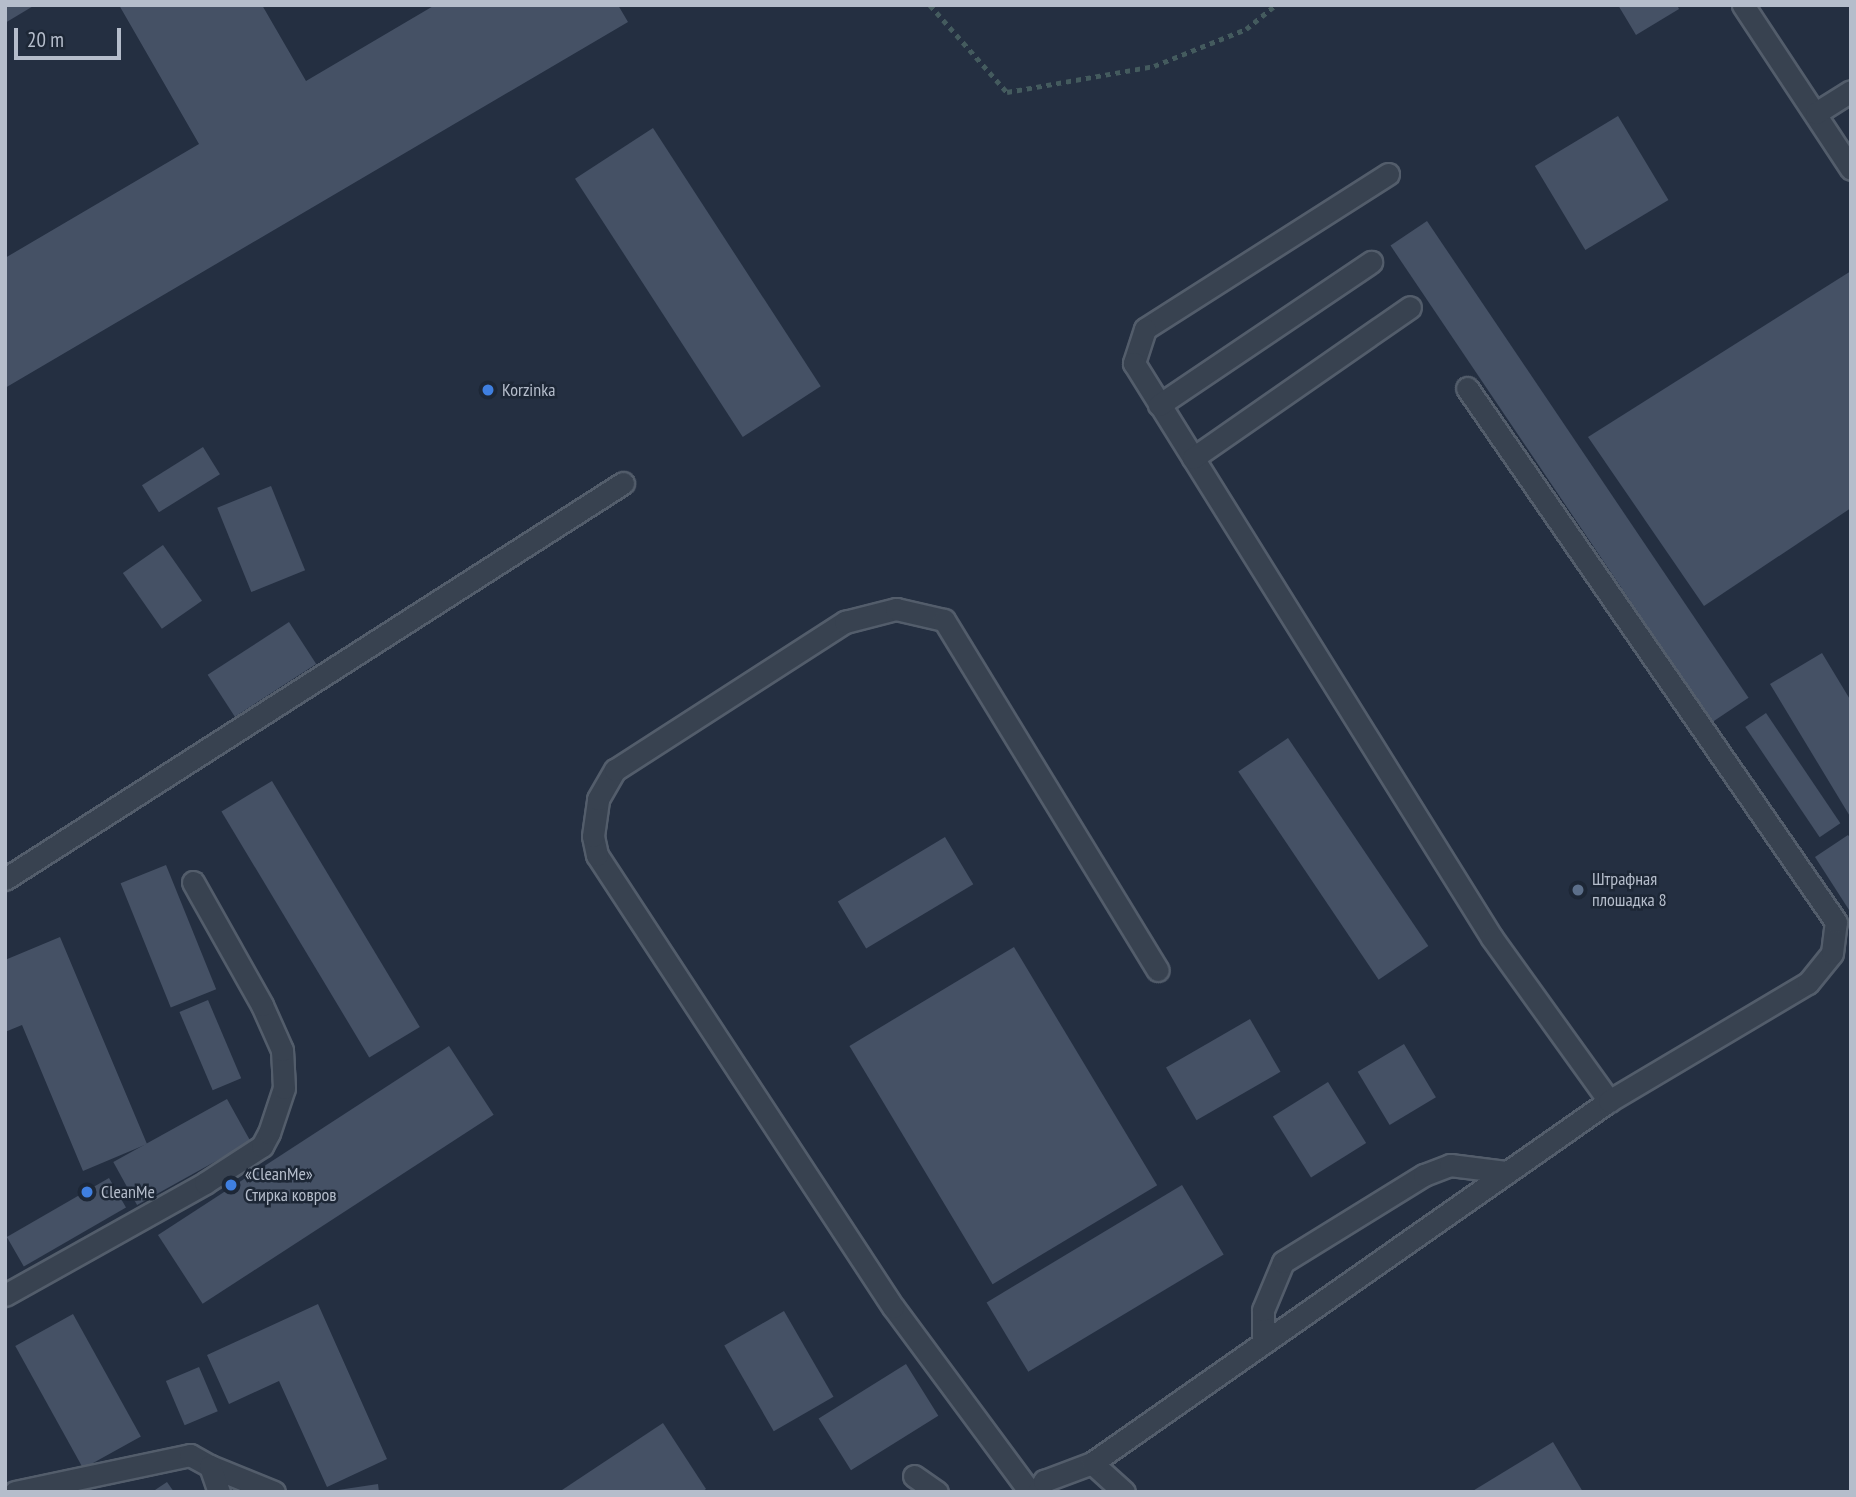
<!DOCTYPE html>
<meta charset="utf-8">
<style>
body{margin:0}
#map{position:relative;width:1856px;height:1497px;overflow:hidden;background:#242f41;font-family:"PT Sans Narrow",sans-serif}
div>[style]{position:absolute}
.building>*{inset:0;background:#455165;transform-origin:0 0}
.path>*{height:4.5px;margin-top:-2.25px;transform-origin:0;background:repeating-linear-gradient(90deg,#445b5e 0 5px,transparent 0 10px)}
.roads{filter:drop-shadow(2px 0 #535d6b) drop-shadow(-2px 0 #535d6b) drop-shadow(0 2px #535d6b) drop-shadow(0 -2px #535d6b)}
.lane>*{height:21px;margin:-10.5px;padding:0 10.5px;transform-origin:10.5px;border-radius:10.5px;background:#384250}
.dots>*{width:19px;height:19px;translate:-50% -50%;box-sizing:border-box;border:4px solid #1d2736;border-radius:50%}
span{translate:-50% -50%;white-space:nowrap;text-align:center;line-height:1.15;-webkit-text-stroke:5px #1d2736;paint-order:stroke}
.poi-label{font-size:18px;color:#b5bdcb}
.left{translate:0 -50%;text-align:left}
.frame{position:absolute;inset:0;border:7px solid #b5bdcb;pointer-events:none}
.scale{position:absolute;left:14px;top:28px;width:107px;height:32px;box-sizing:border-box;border:4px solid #b5bdcb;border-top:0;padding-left:9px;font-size:21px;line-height:24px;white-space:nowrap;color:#b5bdcb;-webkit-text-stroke:5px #1d2736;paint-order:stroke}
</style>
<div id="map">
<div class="building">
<div style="clip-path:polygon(5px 5px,35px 5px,5px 23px)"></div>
<div style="clip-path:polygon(119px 5px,262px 5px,306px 81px,435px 5px,618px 5px,628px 22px,5px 388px,5px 258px,199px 144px)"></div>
<div style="clip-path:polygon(1618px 5px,1677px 5px,1679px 9px,1636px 35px)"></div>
<div style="left:1618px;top:116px;width:98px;height:97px;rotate:59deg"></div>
<div style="left:653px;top:128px;width:308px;height:93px;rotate:57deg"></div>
<div style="left:1427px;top:221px;width:575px;height:44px;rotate:56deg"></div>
<div style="clip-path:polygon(1851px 271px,1851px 508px,1704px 606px,1588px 437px)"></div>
<div style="left:203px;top:447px;width:32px;height:72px;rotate:58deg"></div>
<div style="left:271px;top:486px;width:91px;height:58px;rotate:68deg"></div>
<div style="left:163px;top:545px;width:68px;height:49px;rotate:55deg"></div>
<div style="left:289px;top:622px;width:50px;height:97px;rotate:57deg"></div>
<div style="clip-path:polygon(1822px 653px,1851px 701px,1851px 818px,1770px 684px)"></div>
<div style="left:1766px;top:713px;width:133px;height:25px;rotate:56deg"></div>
<div style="left:1288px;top:738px;width:251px;height:60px;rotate:56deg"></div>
<div style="left:272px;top:781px;width:287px;height:59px;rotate:59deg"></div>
<div style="clip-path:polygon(1848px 835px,1851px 839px,1851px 913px,1815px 857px)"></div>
<div style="left:945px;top:837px;width:55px;height:125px;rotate:59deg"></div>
<div style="left:166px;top:865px;width:134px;height:49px;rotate:68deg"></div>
<div style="clip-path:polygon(60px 937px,147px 1144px,83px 1171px,22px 1025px,5px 1032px,5px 960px)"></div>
<div style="left:1014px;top:947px;width:278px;height:192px;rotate:59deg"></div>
<div style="left:208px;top:1000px;width:85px;height:31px;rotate:67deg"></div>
<div style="left:1250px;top:1019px;width:61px;height:97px;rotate:60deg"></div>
<div style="left:1404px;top:1044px;width:62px;height:54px;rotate:59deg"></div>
<div style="left:449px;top:1046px;width:82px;height:347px;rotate:57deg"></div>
<div style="left:1328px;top:1082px;width:72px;height:65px;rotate:58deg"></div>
<div style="left:227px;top:1099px;width:49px;height:130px;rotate:61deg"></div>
<div style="left:109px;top:1178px;width:34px;height:118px;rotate:60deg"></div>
<div style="left:1182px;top:1185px;width:81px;height:228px;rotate:59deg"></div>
<div style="clip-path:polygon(318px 1304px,387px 1459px,327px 1487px,279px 1381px,229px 1404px,207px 1355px)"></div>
<div style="left:784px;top:1311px;width:99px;height:69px;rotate:60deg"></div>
<div style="left:73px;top:1314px;width:140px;height:66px;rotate:61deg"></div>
<div style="left:906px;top:1364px;width:61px;height:103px;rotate:58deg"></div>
<div style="left:199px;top:1367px;width:48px;height:36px;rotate:67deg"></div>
<div style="clip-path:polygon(663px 1423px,706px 1489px,702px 1492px,559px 1492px)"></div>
<div style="clip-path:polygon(1553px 1442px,1583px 1492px,1471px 1492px)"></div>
<div style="clip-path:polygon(167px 1482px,174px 1492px,152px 1492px)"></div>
<div style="clip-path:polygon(378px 1484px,379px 1492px,338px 1492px,338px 1490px)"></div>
</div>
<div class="path">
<div style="left:930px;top:5px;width:116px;rotate:48.5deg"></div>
<div style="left:1007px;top:92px;width:149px;rotate:-10deg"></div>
<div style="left:1154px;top:66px;width:99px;rotate:-21.9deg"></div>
<div style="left:1246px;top:29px;width:38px;rotate:-39deg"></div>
<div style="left:1062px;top:5px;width:18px"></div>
</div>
<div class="roads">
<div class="lane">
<div style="left:1743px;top:5px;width:196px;rotate:56.6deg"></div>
<div style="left:1816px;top:113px;width:41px;rotate:-32.2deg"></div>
<div style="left:1388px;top:174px;width:288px;rotate:147.5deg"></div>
<div style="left:1145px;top:329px;width:36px;rotate:108deg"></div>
<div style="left:1134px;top:363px;width:677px;rotate:58.09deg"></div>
<div style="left:1492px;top:938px;width:201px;rotate:54.3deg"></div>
<div style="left:1159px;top:405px;width:256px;rotate:-34deg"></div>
<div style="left:1193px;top:458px;width:264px;rotate:-34.8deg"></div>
<div style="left:5px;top:879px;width:734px;rotate:-32.65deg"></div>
<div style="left:5px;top:1295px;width:229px;rotate:-29.2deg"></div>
<div style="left:205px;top:1183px;width:68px;rotate:-33deg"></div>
<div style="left:262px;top:1146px;width:15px;rotate:-62deg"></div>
<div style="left:269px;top:1133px;width:47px;rotate:-71.6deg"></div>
<div style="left:284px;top:1088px;width:38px;rotate:-93deg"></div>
<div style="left:282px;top:1050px;width:49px;rotate:-114deg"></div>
<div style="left:262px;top:1005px;width:141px;rotate:-119.3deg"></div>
<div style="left:1263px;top:1343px;width:33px;rotate:-90deg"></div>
<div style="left:1263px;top:1310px;width:52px;rotate:-67.4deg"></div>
<div style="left:1283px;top:1262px;width:166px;rotate:-31.7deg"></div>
<div style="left:1424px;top:1175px;width:28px;rotate:-21deg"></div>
<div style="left:1450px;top:1165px;width:56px;rotate:7.1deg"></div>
<div style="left:1092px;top:1463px;width:43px;rotate:42.2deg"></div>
<div style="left:210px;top:1466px;width:69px;rotate:22.1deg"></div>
<div style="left:914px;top:1476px;width:28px;rotate:35deg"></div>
<div style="left:15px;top:1492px;width:179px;rotate:-11.9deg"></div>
<div style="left:190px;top:1455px;width:23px;rotate:29deg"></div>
<div style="left:210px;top:1466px;width:28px;rotate:71deg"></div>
<div style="left:1030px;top:1492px;width:230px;rotate:-126.5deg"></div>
<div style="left:893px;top:1307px;width:540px;rotate:-123.22deg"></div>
<div style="left:597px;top:855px;width:19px;rotate:-102deg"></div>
<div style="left:593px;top:836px;width:37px;rotate:-82deg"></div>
<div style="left:598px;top:799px;width:34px;rotate:-60deg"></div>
<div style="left:615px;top:770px;width:274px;rotate:-32.8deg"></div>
<div style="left:845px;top:622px;width:53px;rotate:-14.3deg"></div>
<div style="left:896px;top:609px;width:49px;rotate:12.9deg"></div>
<div style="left:944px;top:620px;width:410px;rotate:58.6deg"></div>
<div style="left:1038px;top:1492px;width:13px;rotate:-61deg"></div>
<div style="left:1044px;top:1481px;width:51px;rotate:-20.6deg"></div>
<div style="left:1092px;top:1463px;width:631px;rotate:-35deg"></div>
<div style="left:1609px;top:1101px;width:231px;rotate:-30.7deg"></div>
<div style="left:1808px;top:983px;width:38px;rotate:-51deg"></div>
<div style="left:1832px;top:953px;width:31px;rotate:-83deg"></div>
<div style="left:1836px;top:922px;width:649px;rotate:-124.64deg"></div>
</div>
</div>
<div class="dots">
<div style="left:488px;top:390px;background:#3f7fe0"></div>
<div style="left:1578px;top:890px;background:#5c6f8a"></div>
<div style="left:231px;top:1185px;background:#3f7fe0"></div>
<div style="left:87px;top:1192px;background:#3f7fe0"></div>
</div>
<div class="poi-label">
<span class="left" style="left:502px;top:390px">Korzinka</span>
<span class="left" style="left:1592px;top:890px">Штрафная<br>плошадка 8</span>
<span class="left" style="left:245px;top:1185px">«CleanMe»<br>Стирка ковров</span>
<span class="left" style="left:101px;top:1192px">CleanMe</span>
</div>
<div class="frame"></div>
<div class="scale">20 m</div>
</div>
